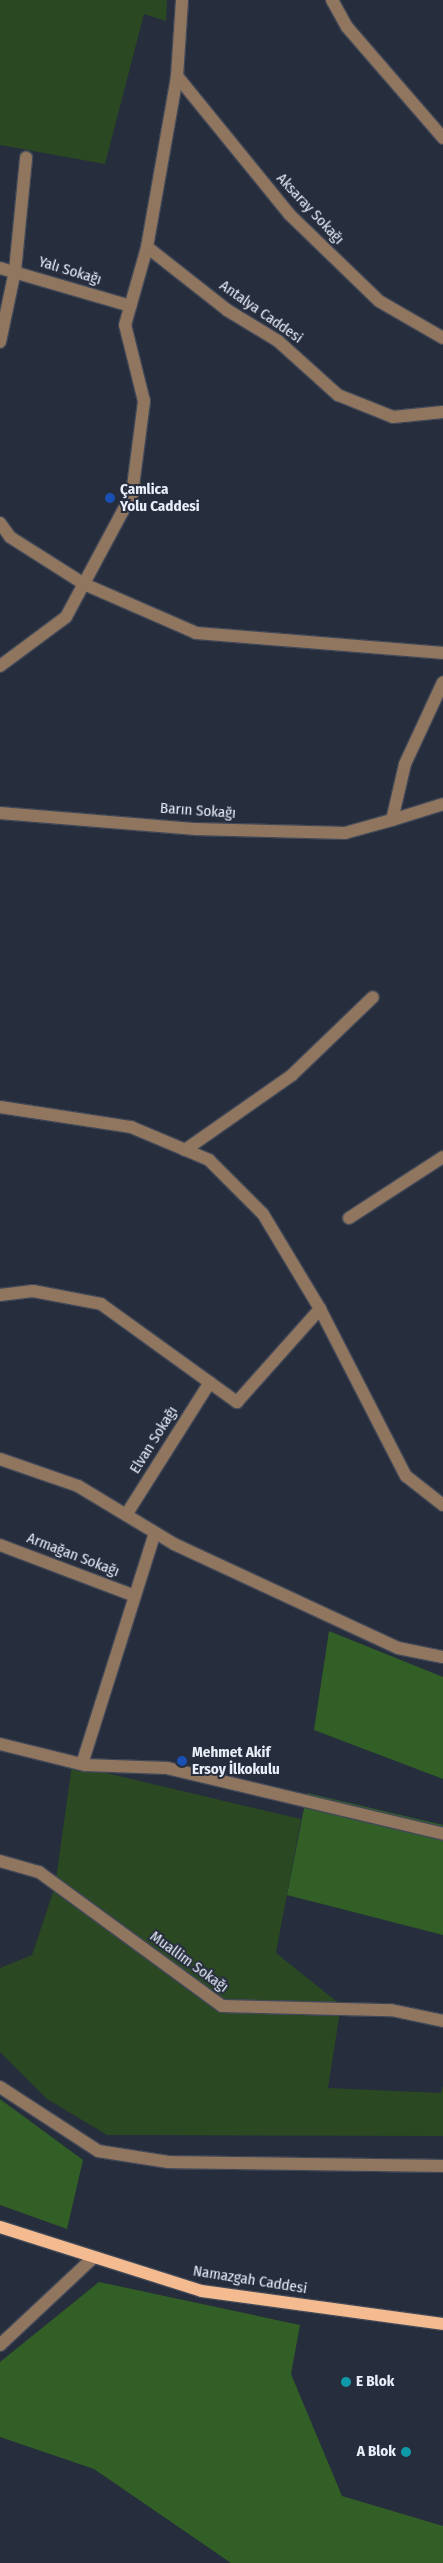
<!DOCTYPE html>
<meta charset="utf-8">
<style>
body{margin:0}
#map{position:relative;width:443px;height:2563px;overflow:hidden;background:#262d3d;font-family:"Fira Sans Condensed",sans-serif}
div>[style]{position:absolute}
.green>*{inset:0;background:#2a4822}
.forest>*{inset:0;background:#315f25}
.roads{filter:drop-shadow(1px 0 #414857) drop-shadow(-1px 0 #414857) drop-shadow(0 1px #414857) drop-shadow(0 -1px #414857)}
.minor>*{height:12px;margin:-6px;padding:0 6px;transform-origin:6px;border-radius:6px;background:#90755f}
.major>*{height:12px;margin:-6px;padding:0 6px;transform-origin:6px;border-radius:6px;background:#f3bb8f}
.dots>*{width:14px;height:14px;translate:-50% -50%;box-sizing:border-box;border:2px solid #262d3d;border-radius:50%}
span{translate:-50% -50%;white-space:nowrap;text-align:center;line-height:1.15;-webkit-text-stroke:4px #262d3d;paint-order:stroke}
.street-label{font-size:15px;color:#e9eef9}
.poi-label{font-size:15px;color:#e9eef9;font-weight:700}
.left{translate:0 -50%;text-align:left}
.right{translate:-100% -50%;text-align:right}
</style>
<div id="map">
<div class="green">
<div style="clip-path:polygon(0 0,167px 0,166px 21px,144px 14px,105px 164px,0 145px)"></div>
<div style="clip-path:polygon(72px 1765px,301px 1819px,276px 1953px,341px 2005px,328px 2088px,441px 2093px,443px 2085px,443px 2136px,107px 2135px,47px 2099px,0 2052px,0 1968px,32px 1955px,55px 1886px)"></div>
</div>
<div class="forest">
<div style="clip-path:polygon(329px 1631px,443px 1677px,443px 1779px,314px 1730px)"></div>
<div style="clip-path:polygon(307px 1793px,443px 1825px,443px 1935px,287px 1895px)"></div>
<div style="clip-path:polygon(0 2099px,83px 2160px,67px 2229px,0 2205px)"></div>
<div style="clip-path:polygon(99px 2282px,300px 2325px,291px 2374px,342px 2496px,443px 2526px,443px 2563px,231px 2563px,94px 2469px,0 2437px,0 2362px)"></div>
</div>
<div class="roads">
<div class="minor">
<div style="left:332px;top:0;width:31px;rotate:61deg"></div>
<div style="left:347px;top:27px;width:147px;rotate:49.1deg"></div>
<div style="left:177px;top:76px;width:178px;rotate:50.9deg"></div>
<div style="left:289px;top:214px;width:125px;rotate:44deg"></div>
<div style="left:379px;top:301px;width:74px;rotate:30deg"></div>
<div style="left:147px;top:247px;width:102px;rotate:38.2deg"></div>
<div style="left:227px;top:310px;width:60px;rotate:31.3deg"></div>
<div style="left:278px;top:341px;width:81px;rotate:42deg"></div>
<div style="left:338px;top:395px;width:59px;rotate:21.8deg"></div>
<div style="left:393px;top:417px;width:50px;rotate:-5.7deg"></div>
<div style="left:0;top:268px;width:136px;rotate:16.2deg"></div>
<div style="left:0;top:342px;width:73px;rotate:-78.1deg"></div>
<div style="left:15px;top:271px;width:114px;rotate:-84.4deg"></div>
<div style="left:0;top:523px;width:17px;rotate:54deg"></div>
<div style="left:10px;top:537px;width:88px;rotate:32.4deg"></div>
<div style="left:84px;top:584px;width:122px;rotate:23.6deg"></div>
<div style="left:196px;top:633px;width:248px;rotate:4.6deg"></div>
<div style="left:0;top:666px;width:82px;rotate:-36.6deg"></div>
<div style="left:66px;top:617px;width:140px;rotate:-61.8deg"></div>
<div style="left:132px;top:494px;width:94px;rotate:-82.6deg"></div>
<div style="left:144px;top:401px;width:78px;rotate:-104deg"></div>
<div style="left:125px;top:325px;width:81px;rotate:-74.2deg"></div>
<div style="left:147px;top:247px;width:174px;rotate:-80deg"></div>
<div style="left:177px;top:76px;width:76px;rotate:-86.2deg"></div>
<div style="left:0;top:813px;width:197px;rotate:4.7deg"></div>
<div style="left:196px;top:829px;width:149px;rotate:1.5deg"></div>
<div style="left:345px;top:833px;width:49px;rotate:-15.5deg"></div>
<div style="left:392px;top:820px;width:57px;rotate:-76.9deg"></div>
<div style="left:405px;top:764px;width:90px;rotate:-65.1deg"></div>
<div style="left:392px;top:820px;width:53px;rotate:-17.4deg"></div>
<div style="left:0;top:1107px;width:133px;rotate:8.7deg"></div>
<div style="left:131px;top:1127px;width:85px;rotate:22.9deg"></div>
<div style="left:209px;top:1160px;width:76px;rotate:45deg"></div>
<div style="left:263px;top:1214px;width:111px;rotate:59deg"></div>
<div style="left:320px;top:1309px;width:188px;rotate:62.8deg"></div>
<div style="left:406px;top:1476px;width:47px;rotate:38.1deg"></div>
<div style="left:185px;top:1150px;width:131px;rotate:-35deg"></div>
<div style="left:292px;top:1075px;width:112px;rotate:-43.9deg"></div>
<div style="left:349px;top:1218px;width:112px;rotate:-33deg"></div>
<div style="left:0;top:1295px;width:33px;rotate:-7deg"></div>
<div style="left:33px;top:1291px;width:69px;rotate:10.8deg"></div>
<div style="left:101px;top:1304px;width:168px;rotate:35.8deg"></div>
<div style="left:237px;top:1402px;width:125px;rotate:-48.3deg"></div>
<div style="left:0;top:1459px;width:83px;rotate:19.1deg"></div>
<div style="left:78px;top:1486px;width:112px;rotate:31.1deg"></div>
<div style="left:174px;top:1544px;width:247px;rotate:24.9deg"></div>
<div style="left:398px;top:1648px;width:46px;rotate:11.3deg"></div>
<div style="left:126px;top:1515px;width:157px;rotate:-57.7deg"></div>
<div style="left:0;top:1545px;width:144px;rotate:20.7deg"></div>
<div style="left:0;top:1744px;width:88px;rotate:13.9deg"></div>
<div style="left:85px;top:1765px;width:82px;rotate:2.1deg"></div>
<div style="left:167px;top:1768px;width:284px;rotate:13.4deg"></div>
<div style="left:82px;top:1764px;width:242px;rotate:-72.5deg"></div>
<div style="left:0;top:1861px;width:41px;rotate:15.8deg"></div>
<div style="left:39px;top:1872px;width:227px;rotate:36.2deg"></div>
<div style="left:222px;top:2006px;width:169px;rotate:1.4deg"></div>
<div style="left:391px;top:2010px;width:53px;rotate:11.9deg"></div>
<div style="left:0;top:2087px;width:117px;rotate:33.1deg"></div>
<div style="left:98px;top:2151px;width:71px;rotate:8.9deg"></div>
<div style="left:168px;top:2162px;width:275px;rotate:0.8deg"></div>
<div style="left:0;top:2345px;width:127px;rotate:-43.1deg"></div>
</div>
<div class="major">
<div style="left:0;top:2227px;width:212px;rotate:17.6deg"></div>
<div style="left:202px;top:2291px;width:243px;rotate:7.8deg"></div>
</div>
</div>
<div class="dots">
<div style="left:110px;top:498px;background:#1a4fb4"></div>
<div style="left:182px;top:1761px;background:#1a4fb4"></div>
<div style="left:346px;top:2382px;background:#0f9aa8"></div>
<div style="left:406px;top:2452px;background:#0f9aa8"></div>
</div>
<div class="street-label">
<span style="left:310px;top:209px;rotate:47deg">Aksaray Sokağı</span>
<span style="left:70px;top:271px;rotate:17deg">Yalı Sokağı</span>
<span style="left:261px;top:312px;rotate:35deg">Antalya Caddesi</span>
<span style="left:198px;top:811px;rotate:4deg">Barın Sokağı</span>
<span style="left:154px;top:1440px;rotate:-58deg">Elvan Sokağı</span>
<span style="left:73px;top:1555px;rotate:21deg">Armağan Sokağı</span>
<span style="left:189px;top:1962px;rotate:36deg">Muallim Sokağı</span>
<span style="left:250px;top:2280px;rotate:9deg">Namazgah Caddesi</span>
</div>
<div class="poi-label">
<span class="left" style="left:120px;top:498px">Çamlica<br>Yolu Caddesi</span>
<span class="left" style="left:192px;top:1761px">Mehmet Akif<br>Ersoy İlkokulu</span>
<span class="left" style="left:356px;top:2382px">E Blok</span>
<span class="right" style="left:396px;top:2452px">A Blok</span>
</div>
</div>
